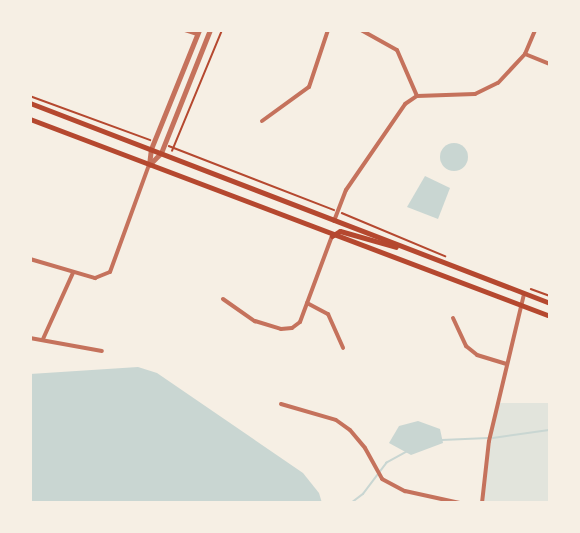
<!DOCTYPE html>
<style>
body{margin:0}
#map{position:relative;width:580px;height:533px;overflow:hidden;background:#f6efe4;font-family:"Playfair Display",serif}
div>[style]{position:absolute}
.green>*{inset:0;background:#e2e4dc}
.water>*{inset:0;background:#c9d6d2}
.round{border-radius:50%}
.stream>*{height:1.5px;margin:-0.75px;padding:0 0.75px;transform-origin:0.75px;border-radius:0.75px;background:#c9d6d2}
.path>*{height:1.5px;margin:-0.75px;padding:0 0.75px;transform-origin:0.75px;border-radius:0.75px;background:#b5482f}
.minor>*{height:4px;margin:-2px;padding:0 2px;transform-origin:2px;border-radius:2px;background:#c5725c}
.tertiary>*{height:4.5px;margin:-2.25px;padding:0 2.25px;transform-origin:2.25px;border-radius:2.25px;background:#c5725c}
.secondary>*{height:5px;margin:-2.5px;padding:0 2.5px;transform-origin:2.5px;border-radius:2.5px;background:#b5482f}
span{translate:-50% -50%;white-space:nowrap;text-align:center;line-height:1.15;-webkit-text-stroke:6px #f6efe4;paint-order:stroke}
.frame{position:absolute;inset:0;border:32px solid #f6efe4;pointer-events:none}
</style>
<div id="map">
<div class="green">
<div style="clip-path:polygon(497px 403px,550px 403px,550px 503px,482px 501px)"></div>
</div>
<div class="water">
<div class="round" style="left:440px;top:143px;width:28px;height:28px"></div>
<div style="clip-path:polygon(425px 176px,450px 188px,438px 219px,407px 207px)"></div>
<div style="clip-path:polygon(138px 367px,157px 373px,303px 473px,319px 493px,322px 503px,30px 503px,30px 374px)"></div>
<div style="clip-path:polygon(418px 421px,440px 429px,443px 443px,411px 455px,389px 443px,399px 426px)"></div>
</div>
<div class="stream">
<div style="left:493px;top:438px;width:58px;rotate:-8deg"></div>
<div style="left:442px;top:440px;width:46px;rotate:-2.5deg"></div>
<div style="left:351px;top:503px;width:15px;rotate:-37deg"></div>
<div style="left:363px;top:494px;width:39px;rotate:-53deg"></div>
<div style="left:386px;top:463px;width:23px;rotate:-29deg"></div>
</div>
<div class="path">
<div style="left:30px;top:96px;width:128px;rotate:20.1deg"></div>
<div style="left:169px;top:146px;width:177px;rotate:21.2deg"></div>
<div style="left:172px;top:151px;width:131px;rotate:-67.5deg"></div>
<div style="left:342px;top:213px;width:112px;rotate:22.7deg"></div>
<div style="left:531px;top:289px;width:20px;rotate:20deg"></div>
</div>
<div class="minor">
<div style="left:185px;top:30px;width:13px;rotate:18deg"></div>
<div style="left:361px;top:30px;width:41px;rotate:29.1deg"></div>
<div style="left:397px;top:50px;width:50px;rotate:66.5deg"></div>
<div style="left:525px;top:54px;width:27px;rotate:22deg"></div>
<div style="left:262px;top:121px;width:58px;rotate:-35.9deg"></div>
<div style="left:309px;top:87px;width:60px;rotate:-71.6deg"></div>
<div style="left:334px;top:221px;width:33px;rotate:-69deg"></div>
<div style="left:346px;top:190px;width:104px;rotate:-55.5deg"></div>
<div style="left:405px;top:104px;width:14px;rotate:-34deg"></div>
<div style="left:417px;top:96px;width:58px;rotate:-2deg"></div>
<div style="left:475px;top:94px;width:25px;rotate:-26deg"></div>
<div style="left:498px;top:83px;width:40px;rotate:-47deg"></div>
<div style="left:525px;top:54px;width:26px;rotate:-67deg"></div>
<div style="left:30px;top:259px;width:68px;rotate:16.3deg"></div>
<div style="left:95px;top:278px;width:16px;rotate:-22deg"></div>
<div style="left:110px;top:272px;width:114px;rotate:-70deg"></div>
<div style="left:223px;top:299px;width:39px;rotate:35deg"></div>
<div style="left:255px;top:321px;width:27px;rotate:17deg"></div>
<div style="left:281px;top:329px;width:11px;rotate:-5deg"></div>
<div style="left:292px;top:328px;width:10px;rotate:-37deg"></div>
<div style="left:300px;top:322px;width:92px;rotate:-69.6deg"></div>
<div style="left:307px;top:303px;width:24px;rotate:28deg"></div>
<div style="left:328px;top:314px;width:37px;rotate:66deg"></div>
<div style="left:453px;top:318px;width:31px;rotate:65deg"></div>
<div style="left:466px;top:346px;width:14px;rotate:39deg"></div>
<div style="left:477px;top:355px;width:30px;rotate:17deg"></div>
<div style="left:30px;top:338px;width:73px;rotate:10.2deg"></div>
<div style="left:43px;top:339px;width:72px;rotate:-65.6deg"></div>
<div style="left:281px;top:404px;width:57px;rotate:16.2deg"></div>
<div style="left:336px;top:420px;width:17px;rotate:36deg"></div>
<div style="left:350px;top:430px;width:23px;rotate:50deg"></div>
<div style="left:365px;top:448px;width:35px;rotate:61deg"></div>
<div style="left:382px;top:479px;width:26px;rotate:28deg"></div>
<div style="left:405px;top:491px;width:56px;rotate:12.3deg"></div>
<div style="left:482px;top:503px;width:62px;rotate:-83.6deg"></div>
<div style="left:489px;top:441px;width:151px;rotate:-76.6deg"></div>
</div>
<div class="tertiary">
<div style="left:149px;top:165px;width:17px;rotate:-45deg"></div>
<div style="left:161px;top:153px;width:132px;rotate:-68.3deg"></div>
<div style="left:149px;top:165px;width:16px;rotate:-83deg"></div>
<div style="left:151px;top:149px;width:128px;rotate:-68deg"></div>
</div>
<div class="secondary">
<div style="left:30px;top:103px;width:557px;rotate:21.04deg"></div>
<div style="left:30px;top:119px;width:556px;rotate:20.75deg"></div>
<div style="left:332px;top:236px;width:9px;rotate:-32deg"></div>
<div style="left:340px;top:231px;width:58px;rotate:15.9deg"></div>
</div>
<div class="frame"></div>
</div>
